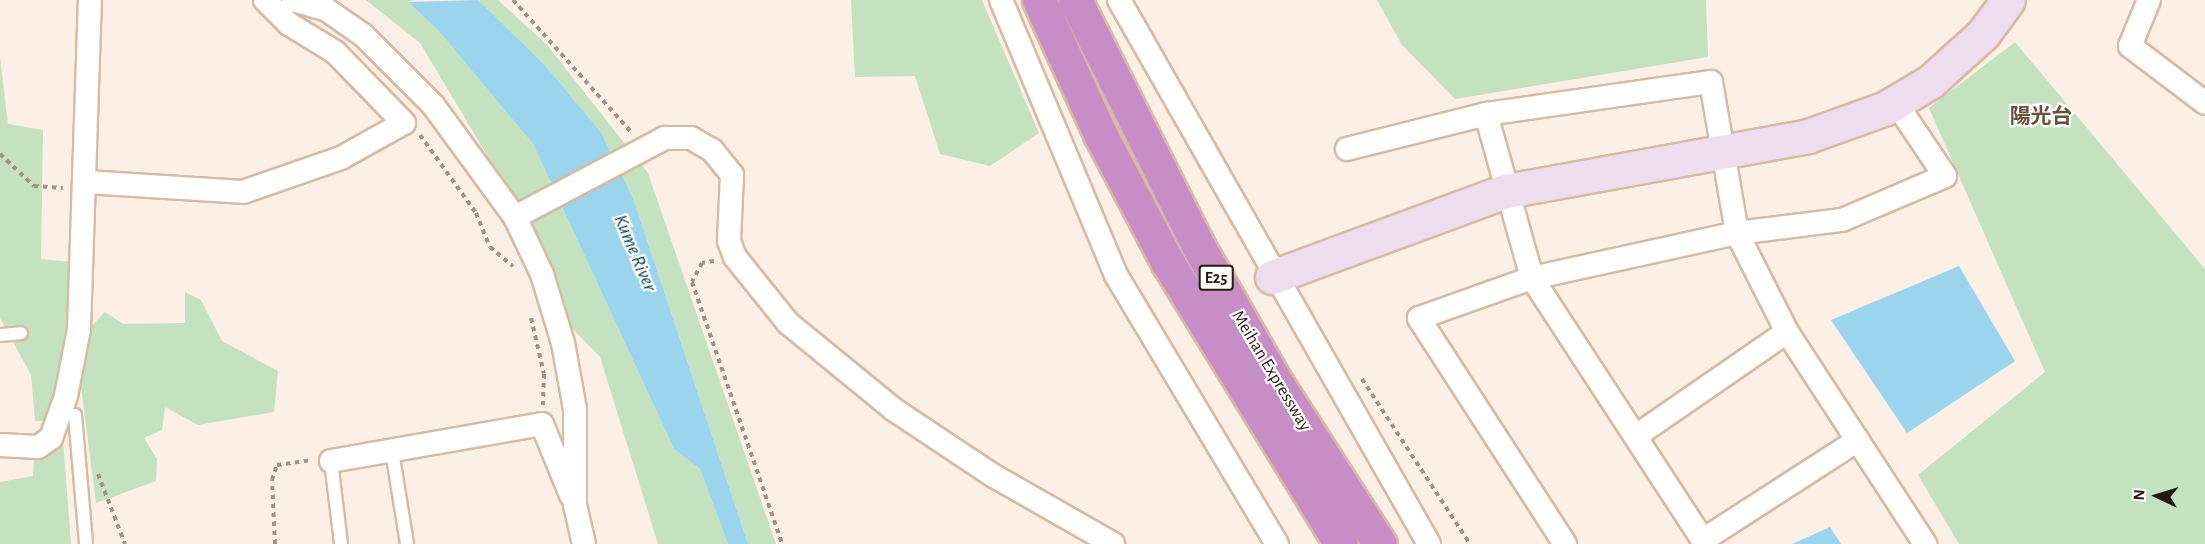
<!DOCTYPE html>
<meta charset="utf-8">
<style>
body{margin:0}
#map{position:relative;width:2205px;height:544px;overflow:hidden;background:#fcefe5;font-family:"Alegreya Sans","Noto Sans JP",sans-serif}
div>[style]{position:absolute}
.green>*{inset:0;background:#c4e2bf}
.water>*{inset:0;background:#9bd4ed}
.path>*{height:4px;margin-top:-2px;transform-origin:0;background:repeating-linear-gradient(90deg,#9f9389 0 4.5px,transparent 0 9px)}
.roads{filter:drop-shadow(2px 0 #d8baa2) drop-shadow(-2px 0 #d8baa2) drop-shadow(0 2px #d8baa2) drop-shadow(0 -2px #d8baa2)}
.lane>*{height:12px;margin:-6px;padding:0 6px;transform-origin:6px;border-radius:6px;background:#fff}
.street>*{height:22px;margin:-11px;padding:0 11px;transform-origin:11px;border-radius:11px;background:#fff}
.secondary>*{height:33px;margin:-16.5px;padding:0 16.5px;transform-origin:16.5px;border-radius:16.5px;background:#ede}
.highway>*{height:33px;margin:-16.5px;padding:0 16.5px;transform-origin:16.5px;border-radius:16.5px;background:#c68dc6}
span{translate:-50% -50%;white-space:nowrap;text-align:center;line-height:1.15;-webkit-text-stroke:4.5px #fff;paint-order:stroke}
.shield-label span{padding:2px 4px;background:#fff;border:2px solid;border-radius:4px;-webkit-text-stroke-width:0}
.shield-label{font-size:16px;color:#251a11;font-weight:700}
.street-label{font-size:18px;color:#251a11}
.water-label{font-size:20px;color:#0c3d4f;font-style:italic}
.quarter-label{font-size:21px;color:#6a4f3a;font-weight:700}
.north{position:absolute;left:2127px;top:466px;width:60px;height:60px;-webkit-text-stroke:4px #fff;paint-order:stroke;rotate:274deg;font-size:16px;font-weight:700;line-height:24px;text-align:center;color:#251a11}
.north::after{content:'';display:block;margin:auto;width:21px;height:27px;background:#251a11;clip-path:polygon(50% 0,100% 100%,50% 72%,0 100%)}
</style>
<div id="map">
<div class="green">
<div style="clip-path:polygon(366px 0,413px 0,408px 2px,438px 30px,533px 144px,674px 449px,700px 469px,728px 544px,658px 544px,600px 357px,567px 323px,533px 232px,420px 43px)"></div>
<div style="clip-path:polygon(478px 0,498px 0,547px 45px,648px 173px,776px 544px,748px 544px,633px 198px,601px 132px,544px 64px)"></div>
<div style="clip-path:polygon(851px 0,982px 0,1039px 133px,990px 166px,940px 154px,915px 76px,855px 77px)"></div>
<div style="clip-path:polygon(1377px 0,1706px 0,1708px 57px,1455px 99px,1402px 45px)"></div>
<div style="clip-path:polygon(2015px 42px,2205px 269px,2205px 544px,1959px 544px,1918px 475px,2045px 372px,1929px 108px)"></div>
<div style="clip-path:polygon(0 57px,8px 124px,43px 130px,41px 259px,71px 262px,67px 328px,49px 421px,35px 421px,31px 375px,0 318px)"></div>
<div style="clip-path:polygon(185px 292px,201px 300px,222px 341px,278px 371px,274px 412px,198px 425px,165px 407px,162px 430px,144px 438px,157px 459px,156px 481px,96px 503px,80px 379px,87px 331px,105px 312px,123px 324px,185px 323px)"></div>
<div style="clip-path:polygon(63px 440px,71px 544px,0 544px,0 482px,33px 476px,34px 457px)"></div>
</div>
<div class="water">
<div style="clip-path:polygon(478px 0,544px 64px,601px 132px,633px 198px,748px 544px,728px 544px,700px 469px,674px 449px,533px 144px,438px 30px,408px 2px)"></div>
<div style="clip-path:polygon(1959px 266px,2015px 361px,1907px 433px,1831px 320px)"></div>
<div style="clip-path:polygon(1830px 527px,1841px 544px,1792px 544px)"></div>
</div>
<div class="path">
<div style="left:513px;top:0;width:178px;rotate:48.2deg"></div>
<div style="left:420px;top:135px;width:96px;rotate:54.3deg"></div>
<div style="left:476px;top:213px;width:37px;rotate:68deg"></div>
<div style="left:490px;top:247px;width:30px;rotate:40deg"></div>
<div style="left:0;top:154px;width:47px;rotate:43.3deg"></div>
<div style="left:34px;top:186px;width:29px;rotate:4deg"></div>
<div style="left:714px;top:261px;width:12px;rotate:171deg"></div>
<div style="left:702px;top:263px;width:21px;rotate:118deg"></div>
<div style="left:692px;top:282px;width:277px;rotate:71deg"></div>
<div style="left:531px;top:318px;width:57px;rotate:76.9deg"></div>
<div style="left:544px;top:374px;width:31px;rotate:92deg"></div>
<div style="left:1362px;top:379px;width:197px;rotate:56.8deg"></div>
<div style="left:98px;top:474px;width:75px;rotate:68.9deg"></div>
<div style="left:275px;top:544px;width:64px;rotate:-92.7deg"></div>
<div style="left:272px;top:480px;width:16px;rotate:-72deg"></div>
<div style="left:277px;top:465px;width:35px;rotate:-8deg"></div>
</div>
<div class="roads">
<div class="lane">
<div style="left:0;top:335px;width:21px;rotate:-5deg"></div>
<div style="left:75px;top:415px;width:129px;rotate:85.1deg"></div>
<div style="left:392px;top:451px;width:94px;rotate:80.8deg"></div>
<div style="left:331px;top:461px;width:84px;rotate:83.1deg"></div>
</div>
<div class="street">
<div style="left:293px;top:0;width:35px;rotate:16deg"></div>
<div style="left:327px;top:10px;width:44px;rotate:34.8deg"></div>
<div style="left:363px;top:35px;width:99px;rotate:45deg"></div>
<div style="left:433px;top:105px;width:139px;rotate:53.8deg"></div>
<div style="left:515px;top:217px;width:63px;rotate:64.7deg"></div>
<div style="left:542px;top:274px;width:72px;rotate:73.1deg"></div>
<div style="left:563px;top:343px;width:67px;rotate:79.7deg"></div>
<div style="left:575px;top:409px;width:96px;rotate:90deg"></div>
<div style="left:575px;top:505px;width:40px;rotate:77deg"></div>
<div style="left:1001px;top:0;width:298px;rotate:67.3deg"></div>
<div style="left:1116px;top:275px;width:313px;rotate:59.1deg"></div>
<div style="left:1119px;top:0;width:626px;rotate:60.32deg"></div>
<div style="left:2149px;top:0;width:50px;rotate:112.4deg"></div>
<div style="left:2130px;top:46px;width:94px;rotate:37.2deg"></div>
<div style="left:1486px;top:114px;width:170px;rotate:74.3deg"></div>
<div style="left:1532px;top:278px;width:313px;rotate:56.9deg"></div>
<div style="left:1703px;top:540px;width:184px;rotate:-32.8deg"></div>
<div style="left:1347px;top:149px;width:143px;rotate:-14.1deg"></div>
<div style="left:1486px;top:114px;width:227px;rotate:-8.1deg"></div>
<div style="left:1711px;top:82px;width:153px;rotate:80.2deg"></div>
<div style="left:1737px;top:233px;width:111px;rotate:63.2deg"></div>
<div style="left:1787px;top:332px;width:253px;rotate:56.9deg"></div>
<div style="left:86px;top:182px;width:157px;rotate:3.6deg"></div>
<div style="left:243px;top:192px;width:104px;rotate:-19.1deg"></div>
<div style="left:341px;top:158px;width:72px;rotate:-29.1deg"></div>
<div style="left:404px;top:123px;width:99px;rotate:-134.2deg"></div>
<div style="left:335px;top:52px;width:54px;rotate:-148.7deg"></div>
<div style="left:289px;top:24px;width:34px;rotate:-135deg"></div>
<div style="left:515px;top:217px;width:170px;rotate:-27.8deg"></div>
<div style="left:665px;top:138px;width:26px"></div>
<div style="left:691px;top:138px;width:24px;rotate:30deg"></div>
<div style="left:712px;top:150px;width:32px;rotate:51deg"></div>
<div style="left:732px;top:175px;width:66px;rotate:92.6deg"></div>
<div style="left:729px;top:241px;width:17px;rotate:69deg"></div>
<div style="left:735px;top:257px;width:85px;rotate:51.2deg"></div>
<div style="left:788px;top:323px;width:136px;rotate:39.3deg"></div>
<div style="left:893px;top:409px;width:121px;rotate:33.6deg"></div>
<div style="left:994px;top:476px;width:137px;rotate:29.7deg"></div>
<div style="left:1636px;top:436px;width:183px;rotate:-34.6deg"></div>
<div style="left:0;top:445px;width:38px;rotate:3deg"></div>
<div style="left:38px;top:447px;width:16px;rotate:-35deg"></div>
<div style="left:51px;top:438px;width:45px;rotate:-70.3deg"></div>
<div style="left:66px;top:396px;width:68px;rotate:-79deg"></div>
<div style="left:79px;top:329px;width:329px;rotate:-88.1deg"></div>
<div style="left:331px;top:461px;width:214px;rotate:-9.9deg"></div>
<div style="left:542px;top:424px;width:77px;rotate:67.8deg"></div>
<div style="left:1565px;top:544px;width:269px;rotate:-122.9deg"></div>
<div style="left:1419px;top:318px;width:120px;rotate:-19.5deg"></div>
<div style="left:1532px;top:278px;width:210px;rotate:-12.4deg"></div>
<div style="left:1737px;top:233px;width:106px;rotate:-7.1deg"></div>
<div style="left:1842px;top:220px;width:112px;rotate:-23.1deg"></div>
<div style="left:1945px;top:176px;width:88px;rotate:-123.9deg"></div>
</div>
<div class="secondary">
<div style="left:1272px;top:277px;width:249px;rotate:-20.2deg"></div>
<div style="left:1506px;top:191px;width:307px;rotate:-10.3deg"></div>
<div style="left:1808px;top:136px;width:83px;rotate:-19.7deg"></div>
<div style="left:1886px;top:108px;width:51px;rotate:-30.6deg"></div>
<div style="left:1930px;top:82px;width:72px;rotate:-42.2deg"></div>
<div style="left:1983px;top:34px;width:42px;rotate:-53.7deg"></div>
</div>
<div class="highway">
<div style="left:1039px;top:0;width:147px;rotate:65.5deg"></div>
<div style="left:1100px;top:134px;width:146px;rotate:62.2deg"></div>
<div style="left:1168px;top:263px;width:330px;rotate:58.4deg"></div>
<div style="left:1075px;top:0;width:273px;rotate:63.4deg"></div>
<div style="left:1197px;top:244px;width:155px;rotate:60.3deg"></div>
<div style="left:1274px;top:379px;width:196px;rotate:57.3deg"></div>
</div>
</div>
<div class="shield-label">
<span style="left:1216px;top:278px">E25</span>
</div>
<div class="street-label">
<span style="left:1271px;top:371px;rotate:59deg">Meihan Expressway</span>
</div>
<div class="water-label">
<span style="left:635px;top:253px;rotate:67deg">Kume River</span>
</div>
<div class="quarter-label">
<span style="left:2041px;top:117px">陽光台</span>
</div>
<div class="north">N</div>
</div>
